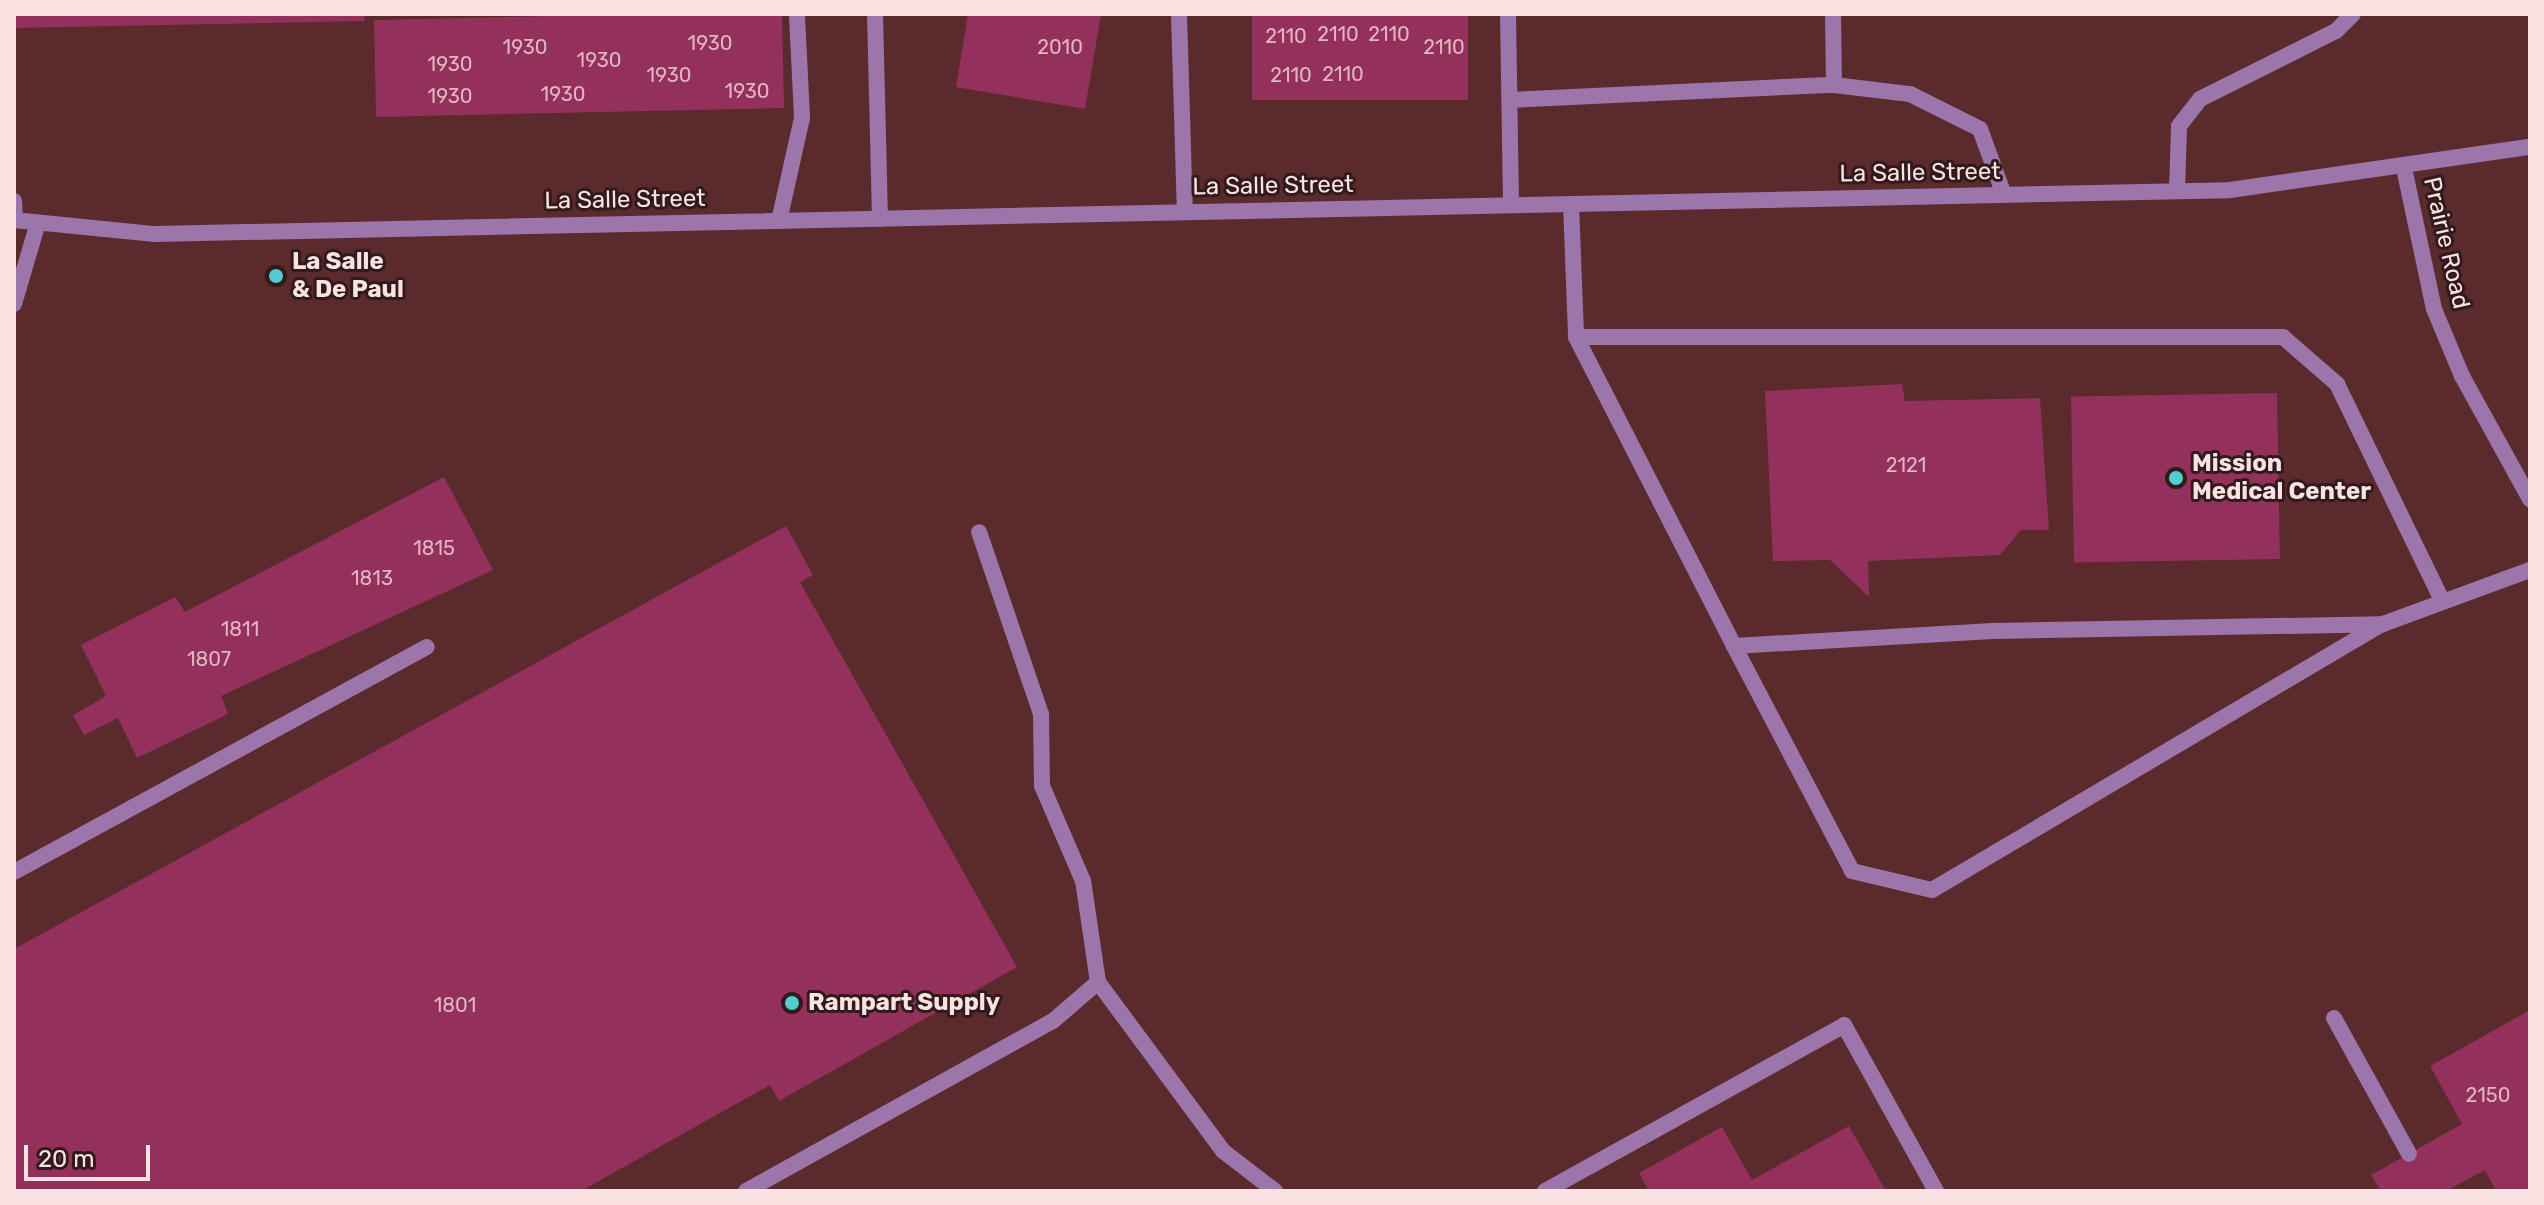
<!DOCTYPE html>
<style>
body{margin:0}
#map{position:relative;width:2544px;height:1205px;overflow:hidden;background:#5a2a2d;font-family:Rubik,sans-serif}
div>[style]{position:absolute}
.building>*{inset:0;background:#94305c;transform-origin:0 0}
.service>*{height:16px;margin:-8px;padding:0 8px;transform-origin:8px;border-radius:8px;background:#9c75ab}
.minor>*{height:16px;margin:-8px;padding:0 8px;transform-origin:8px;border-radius:8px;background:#9c75ab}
.dots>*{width:22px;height:22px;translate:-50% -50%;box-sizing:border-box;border:4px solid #311a1c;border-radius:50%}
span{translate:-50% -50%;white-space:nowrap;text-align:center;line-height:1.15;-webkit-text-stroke:6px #311a1c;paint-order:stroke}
.number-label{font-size:20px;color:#e1b6c0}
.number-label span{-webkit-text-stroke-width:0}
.street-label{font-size:24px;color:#fbe2e2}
.poi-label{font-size:24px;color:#fbe2e2;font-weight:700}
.left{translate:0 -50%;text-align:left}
.frame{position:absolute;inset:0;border:16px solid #fbe2e2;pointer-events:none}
.scale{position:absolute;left:24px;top:1145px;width:126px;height:36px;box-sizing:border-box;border:4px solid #fbe2e2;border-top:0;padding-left:10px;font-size:24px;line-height:28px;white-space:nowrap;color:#fbe2e2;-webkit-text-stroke:6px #311a1c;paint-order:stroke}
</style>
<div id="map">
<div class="building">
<div style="clip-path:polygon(14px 14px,364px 14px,365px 21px,14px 28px)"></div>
<div style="clip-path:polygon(636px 14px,782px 14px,784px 108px,376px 117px,374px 20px)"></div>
<div style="clip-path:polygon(968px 14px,1101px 14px,1085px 109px,956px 87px)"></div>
<div style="left:1252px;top:14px;width:216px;height:86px"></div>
<div style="clip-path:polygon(1902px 384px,1905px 401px,2040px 398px,2049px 530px,2021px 530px,2000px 555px,1868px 561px,1869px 597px,1830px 560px,1773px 561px,1765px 391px)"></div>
<div style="left:2277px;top:393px;width:166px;height:206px;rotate:89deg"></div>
<div style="clip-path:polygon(444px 477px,493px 570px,221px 696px,228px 714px,137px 758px,118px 718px,84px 735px,73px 715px,106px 696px,81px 645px,175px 597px,185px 612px)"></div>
<div style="clip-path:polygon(786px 526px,813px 575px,800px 582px,1017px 967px,779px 1101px,770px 1085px,581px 1191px,14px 1191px,14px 949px)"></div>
<div style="clip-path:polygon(2530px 1010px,2530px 1191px,2496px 1191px,2485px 1170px,2446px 1191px,2381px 1191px,2371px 1175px,2462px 1124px,2430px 1066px)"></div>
<div style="clip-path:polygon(1849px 1126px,1886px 1191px,1649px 1191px,1639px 1173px,1722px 1127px,1752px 1180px)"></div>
</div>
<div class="service">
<div style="left:875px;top:14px;width:205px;rotate:88.6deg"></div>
<div style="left:1179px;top:14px;width:198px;rotate:88.3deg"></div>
<div style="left:1508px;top:14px;width:191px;rotate:89.1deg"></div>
<div style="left:1833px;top:14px;width:71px;rotate:89.2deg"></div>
<div style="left:1510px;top:100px;width:324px;rotate:-2.7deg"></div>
<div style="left:1834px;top:85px;width:77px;rotate:6.8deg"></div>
<div style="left:1910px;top:94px;width:78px;rotate:26.6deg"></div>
<div style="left:1980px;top:129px;width:70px;rotate:70deg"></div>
<div style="left:2177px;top:191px;width:65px;rotate:-88.2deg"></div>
<div style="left:2179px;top:126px;width:34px;rotate:-52deg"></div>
<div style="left:2200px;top:99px;width:152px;rotate:-26.6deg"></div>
<div style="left:2336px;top:31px;width:24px;rotate:-45deg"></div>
<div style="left:14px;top:201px;width:19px;rotate:87deg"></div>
<div style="left:1571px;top:204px;width:133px;rotate:87.8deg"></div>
<div style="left:1576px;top:337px;width:347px;rotate:62.9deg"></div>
<div style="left:1734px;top:646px;width:259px;rotate:-3.3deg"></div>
<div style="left:1993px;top:631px;width:390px;rotate:-1deg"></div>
<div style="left:2383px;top:624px;width:157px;rotate:-20.2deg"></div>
<div style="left:779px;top:221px;width:106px;rotate:-77.4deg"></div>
<div style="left:802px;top:118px;width:104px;rotate:-92.8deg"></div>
<div style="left:1576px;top:337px;width:707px"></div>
<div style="left:2283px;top:337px;width:72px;rotate:41deg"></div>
<div style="left:2337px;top:384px;width:242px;rotate:64.1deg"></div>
<div style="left:1734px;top:646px;width:254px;rotate:62.3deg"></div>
<div style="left:1852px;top:871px;width:82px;rotate:13.4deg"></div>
<div style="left:1932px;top:890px;width:523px;rotate:-30.59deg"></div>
<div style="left:14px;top:872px;width:470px;rotate:-28.6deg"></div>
<div style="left:1098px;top:982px;width:210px;rotate:53.5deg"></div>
<div style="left:1223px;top:1151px;width:66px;rotate:37.6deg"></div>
<div style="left:2334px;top:1018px;width:155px;rotate:61.1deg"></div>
<div style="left:746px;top:1191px;width:351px;rotate:-29deg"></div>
<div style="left:1053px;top:1021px;width:60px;rotate:-40.9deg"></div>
<div style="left:1098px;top:982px;width:102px;rotate:-98.4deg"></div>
<div style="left:1083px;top:881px;width:103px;rotate:-113.3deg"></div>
<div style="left:1042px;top:786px;width:72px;rotate:-90.8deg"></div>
<div style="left:1041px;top:714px;width:192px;rotate:-108.8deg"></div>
<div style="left:1545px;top:1191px;width:342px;rotate:-29deg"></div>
<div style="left:1844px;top:1025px;width:190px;rotate:61deg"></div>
</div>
<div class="minor">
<div style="left:2404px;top:168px;width:144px;rotate:78deg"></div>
<div style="left:2434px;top:309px;width:73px;rotate:67.3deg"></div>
<div style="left:2462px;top:376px;width:141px;rotate:61.1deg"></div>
<div style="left:14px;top:220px;width:142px;rotate:5.7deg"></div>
<div style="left:155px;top:234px;width:2075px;rotate:-1.21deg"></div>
<div style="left:2230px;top:190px;width:303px;rotate:-8.2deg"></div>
<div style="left:14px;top:304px;width:81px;rotate:-73.6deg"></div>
</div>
<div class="dots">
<div style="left:276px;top:276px;background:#52cdcf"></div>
<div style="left:2176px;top:478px;background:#52cdcf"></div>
<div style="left:792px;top:1003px;background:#52cdcf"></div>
</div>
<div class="number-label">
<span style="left:1338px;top:34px">2110</span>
<span style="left:1389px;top:34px">2110</span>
<span style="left:1286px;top:36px">2110</span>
<span style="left:710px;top:43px">1930</span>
<span style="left:525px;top:47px">1930</span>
<span style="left:1060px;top:47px">2010</span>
<span style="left:1444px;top:47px">2110</span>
<span style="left:599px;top:60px">1930</span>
<span style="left:450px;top:64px">1930</span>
<span style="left:1343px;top:74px">2110</span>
<span style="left:669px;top:75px">1930</span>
<span style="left:1291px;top:75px">2110</span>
<span style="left:747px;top:91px">1930</span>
<span style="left:563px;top:94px">1930</span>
<span style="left:450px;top:96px">1930</span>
<span style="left:1906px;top:465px">2121</span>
<span style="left:434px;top:548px">1815</span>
<span style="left:372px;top:578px">1813</span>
<span style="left:240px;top:629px">1811</span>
<span style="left:209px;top:659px">1807</span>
<span style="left:455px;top:1005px">1801</span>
<span style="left:2488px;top:1095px">2150</span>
</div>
<div class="street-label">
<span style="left:1920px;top:173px;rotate:-1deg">La Salle Street</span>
<span style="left:1273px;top:186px;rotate:-1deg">La Salle Street</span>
<span style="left:625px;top:200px;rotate:-1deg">La Salle Street</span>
<span style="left:2446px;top:243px;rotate:77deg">Prairie Road</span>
</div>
<div class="poi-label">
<span class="left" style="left:292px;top:276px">La Salle<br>&amp; De Paul</span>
<span class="left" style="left:2192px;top:478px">Mission<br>Medical Center</span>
<span class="left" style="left:808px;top:1003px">Rampart Supply</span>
</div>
<div class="frame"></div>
<div class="scale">20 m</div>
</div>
